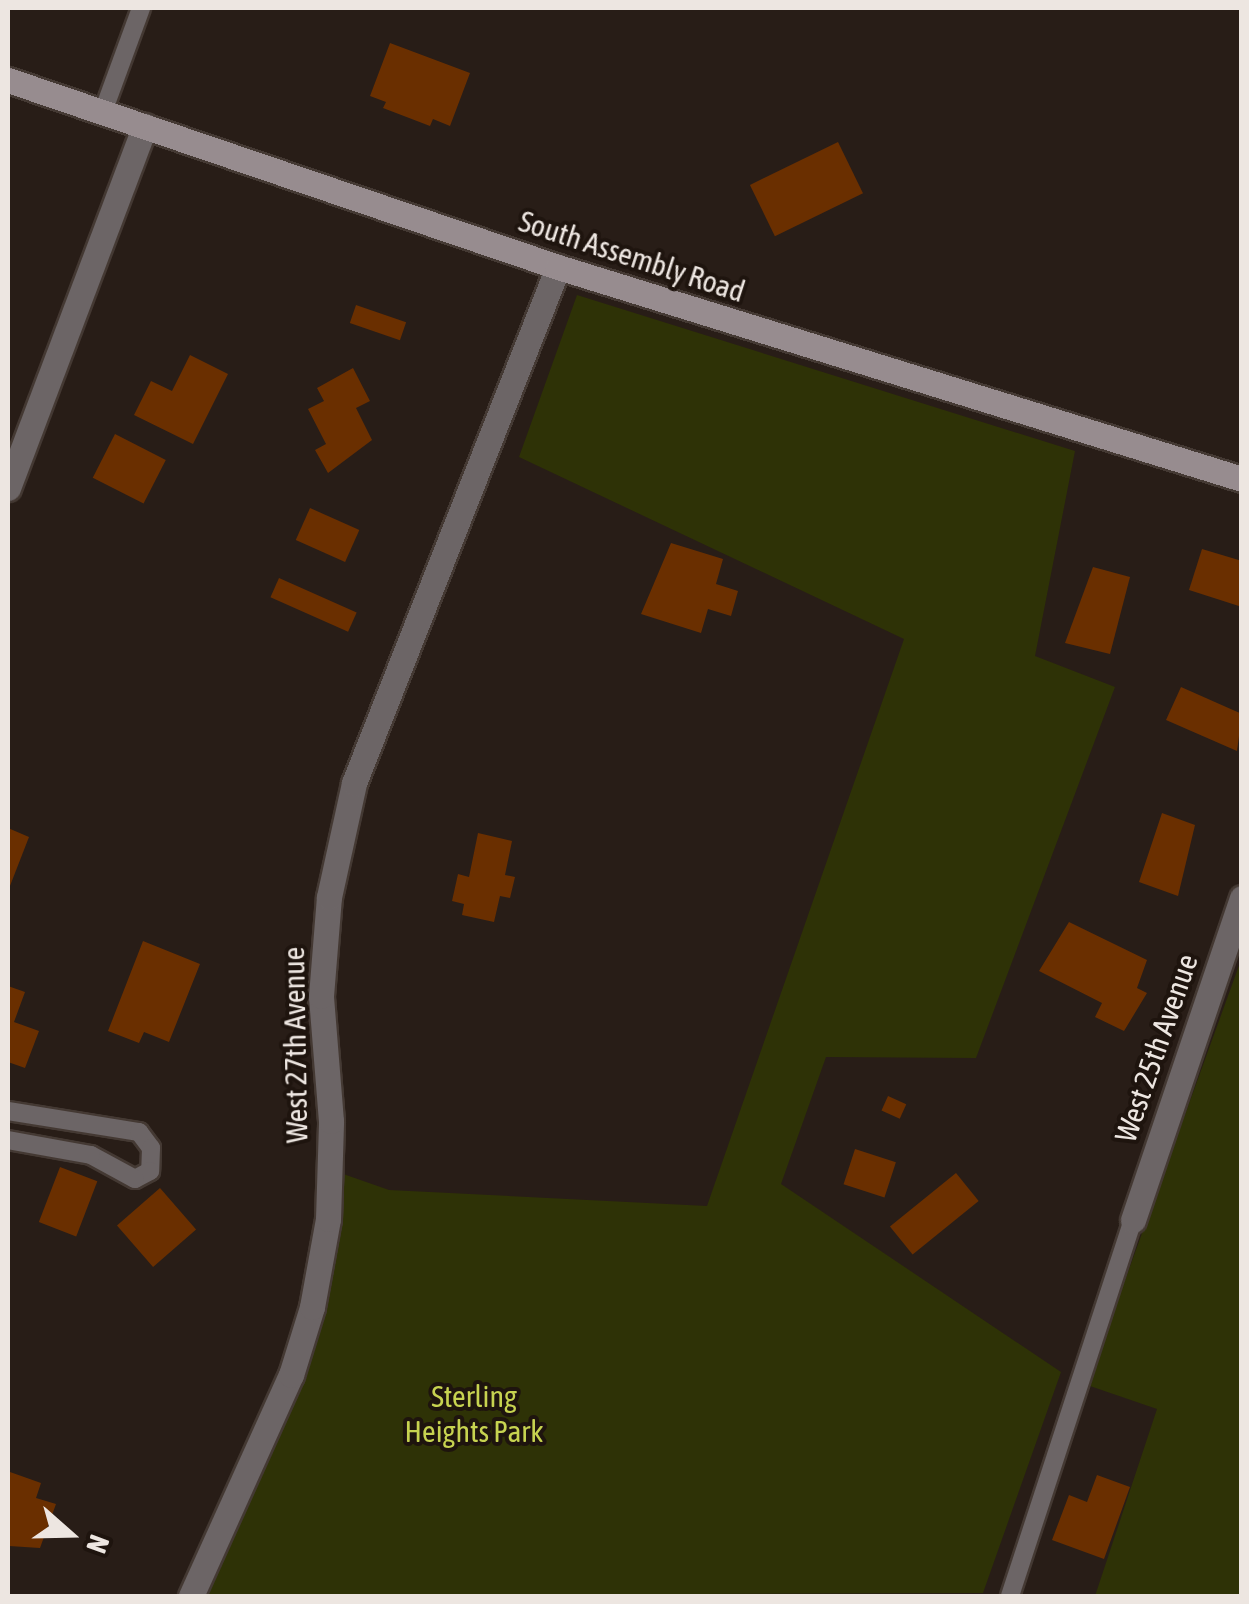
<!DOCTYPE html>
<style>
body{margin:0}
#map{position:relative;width:1249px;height:1604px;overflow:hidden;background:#281d17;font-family:"Asap Condensed",sans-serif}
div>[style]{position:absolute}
.green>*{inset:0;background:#2e3206}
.building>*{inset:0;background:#6a2f00;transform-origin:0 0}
.roads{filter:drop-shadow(2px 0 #443933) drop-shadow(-2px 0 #443933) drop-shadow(0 2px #443933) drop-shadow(0 -2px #443933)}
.lane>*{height:18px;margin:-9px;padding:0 9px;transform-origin:9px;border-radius:9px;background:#6c6566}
.street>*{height:25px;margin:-12.5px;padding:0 12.5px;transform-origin:12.5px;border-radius:12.5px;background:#6c6566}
.secondary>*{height:25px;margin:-12.5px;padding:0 12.5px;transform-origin:12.5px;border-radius:12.5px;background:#978c8f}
span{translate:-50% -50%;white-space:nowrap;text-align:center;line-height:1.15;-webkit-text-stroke:8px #1e140e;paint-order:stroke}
.street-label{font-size:30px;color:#ede6e1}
.park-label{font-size:30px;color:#c7d350}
.frame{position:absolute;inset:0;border:10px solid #ede6e1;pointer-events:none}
.north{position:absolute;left:20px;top:1484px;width:100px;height:100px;-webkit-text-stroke:8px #1e140e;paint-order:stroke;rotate:110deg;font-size:28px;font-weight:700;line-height:40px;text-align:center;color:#ede6e1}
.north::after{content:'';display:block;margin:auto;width:35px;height:45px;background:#ede6e1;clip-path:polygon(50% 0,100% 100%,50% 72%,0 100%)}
</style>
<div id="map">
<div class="green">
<div style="clip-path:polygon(577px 295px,1075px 451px,1035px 656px,1115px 687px,976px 1058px,826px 1057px,781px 1184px,1061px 1372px,983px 1593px,191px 1596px,291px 1375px,329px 1169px,389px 1190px,707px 1206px,904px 639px,519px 457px)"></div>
<div style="clip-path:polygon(1241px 960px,1241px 1596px,1095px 1596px,1157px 1409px,1087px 1385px)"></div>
</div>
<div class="building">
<div style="clip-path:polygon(390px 43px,470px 73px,450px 126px,433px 119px,430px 126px,383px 108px,386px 102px,370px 96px)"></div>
<div style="left:838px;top:142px;width:57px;height:98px;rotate:64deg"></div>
<div style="left:356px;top:305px;width:53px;height:19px;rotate:19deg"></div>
<div style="clip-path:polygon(190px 355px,228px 374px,193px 444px,134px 415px,151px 381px,172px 391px)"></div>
<div style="clip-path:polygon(353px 368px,370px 401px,356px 408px,372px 440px,328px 473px,315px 450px,326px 444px,308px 409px,324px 401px,317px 388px)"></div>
<div style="left:115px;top:434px;width:57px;height:49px;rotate:27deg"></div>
<div style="left:310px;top:508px;width:54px;height:35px;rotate:24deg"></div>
<div style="clip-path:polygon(671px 543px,723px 559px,716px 584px,738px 591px,731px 616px,708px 609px,701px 633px,641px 614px)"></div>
<div style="clip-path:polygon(1202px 549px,1242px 561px,1242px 607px,1189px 590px)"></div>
<div style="clip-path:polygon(1093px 567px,1130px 577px,1110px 654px,1065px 643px)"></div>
<div style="left:279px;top:578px;width:85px;height:21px;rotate:24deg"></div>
<div style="clip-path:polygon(1181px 687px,1242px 714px,1237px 751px,1166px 720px)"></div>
<div style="clip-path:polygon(1162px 813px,1195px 825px,1178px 896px,1139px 882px)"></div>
<div style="clip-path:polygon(8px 828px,29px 837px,8px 891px)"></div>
<div style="clip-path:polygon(478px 833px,512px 841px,505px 875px,515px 877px,510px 898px,500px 896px,494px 922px,462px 915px,464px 904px,452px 901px,458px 874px,469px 877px)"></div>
<div style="clip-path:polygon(1069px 922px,1147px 960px,1137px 988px,1147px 993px,1124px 1031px,1095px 1017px,1102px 1003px,1039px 971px)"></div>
<div style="clip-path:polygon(143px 941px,200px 964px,169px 1042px,144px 1032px,139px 1043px,108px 1031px)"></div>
<div style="clip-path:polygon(8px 986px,25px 992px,14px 1022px,39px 1031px,25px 1068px,8px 1062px)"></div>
<div style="left:888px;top:1096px;width:20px;height:16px;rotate:24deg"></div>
<div style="left:855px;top:1149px;width:43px;height:37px;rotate:18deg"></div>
<div style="left:60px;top:1167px;width:40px;height:59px;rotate:21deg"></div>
<div style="left:956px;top:1173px;width:36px;height:85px;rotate:51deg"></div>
<div style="left:160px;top:1188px;width:55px;height:57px;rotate:49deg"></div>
<div style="clip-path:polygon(10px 1472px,41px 1483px,36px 1498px,56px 1504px,40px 1548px,9px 1546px)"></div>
<div style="clip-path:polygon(1097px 1475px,1130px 1487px,1104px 1559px,1052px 1540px,1069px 1495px,1087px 1502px)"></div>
</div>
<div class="roads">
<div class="lane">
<div style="left:103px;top:112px;width:111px;rotate:-69.9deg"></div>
<div style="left:8px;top:1111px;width:133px;rotate:9.1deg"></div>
<div style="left:139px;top:1132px;width:20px;rotate:53deg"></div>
<div style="left:151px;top:1148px;width:23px;rotate:92deg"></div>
<div style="left:150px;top:1171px;width:17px;rotate:152deg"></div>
<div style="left:135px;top:1179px;width:50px;rotate:-151.4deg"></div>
<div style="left:91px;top:1155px;width:84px;rotate:-169.8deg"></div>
<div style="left:1010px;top:1596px;width:396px;rotate:-71.9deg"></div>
</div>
<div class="street">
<div style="left:8px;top:488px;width:387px;rotate:-69.3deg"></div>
<div style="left:1133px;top:1220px;width:340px;rotate:-71.3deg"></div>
<div style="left:191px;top:1596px;width:243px;rotate:-65.7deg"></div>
<div style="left:291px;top:1375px;width:71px;rotate:-72.8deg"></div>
<div style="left:312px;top:1307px;width:89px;rotate:-79.7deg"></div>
<div style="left:328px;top:1219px;width:98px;rotate:-88.2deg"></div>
<div style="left:331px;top:1121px;width:125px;rotate:-94.6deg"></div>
<div style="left:321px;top:996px;width:99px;rotate:-85.4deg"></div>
<div style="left:329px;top:897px;width:117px;rotate:-77.6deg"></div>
<div style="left:354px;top:783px;width:555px;rotate:-68.43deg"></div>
</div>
<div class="secondary">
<div style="left:8px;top:80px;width:581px;rotate:18.78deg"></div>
<div style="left:558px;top:267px;width:716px;rotate:17.22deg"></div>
</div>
</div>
<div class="street-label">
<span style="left:632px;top:256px;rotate:18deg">South Assembly Road</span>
<span style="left:295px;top:1045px;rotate:-91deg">West 27th Avenue</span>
<span style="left:1156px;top:1048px;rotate:-71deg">West 25th Avenue</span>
</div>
<div class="park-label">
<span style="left:474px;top:1413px">Sterling<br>Heights Park</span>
</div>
<div class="frame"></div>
<div class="north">N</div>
</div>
